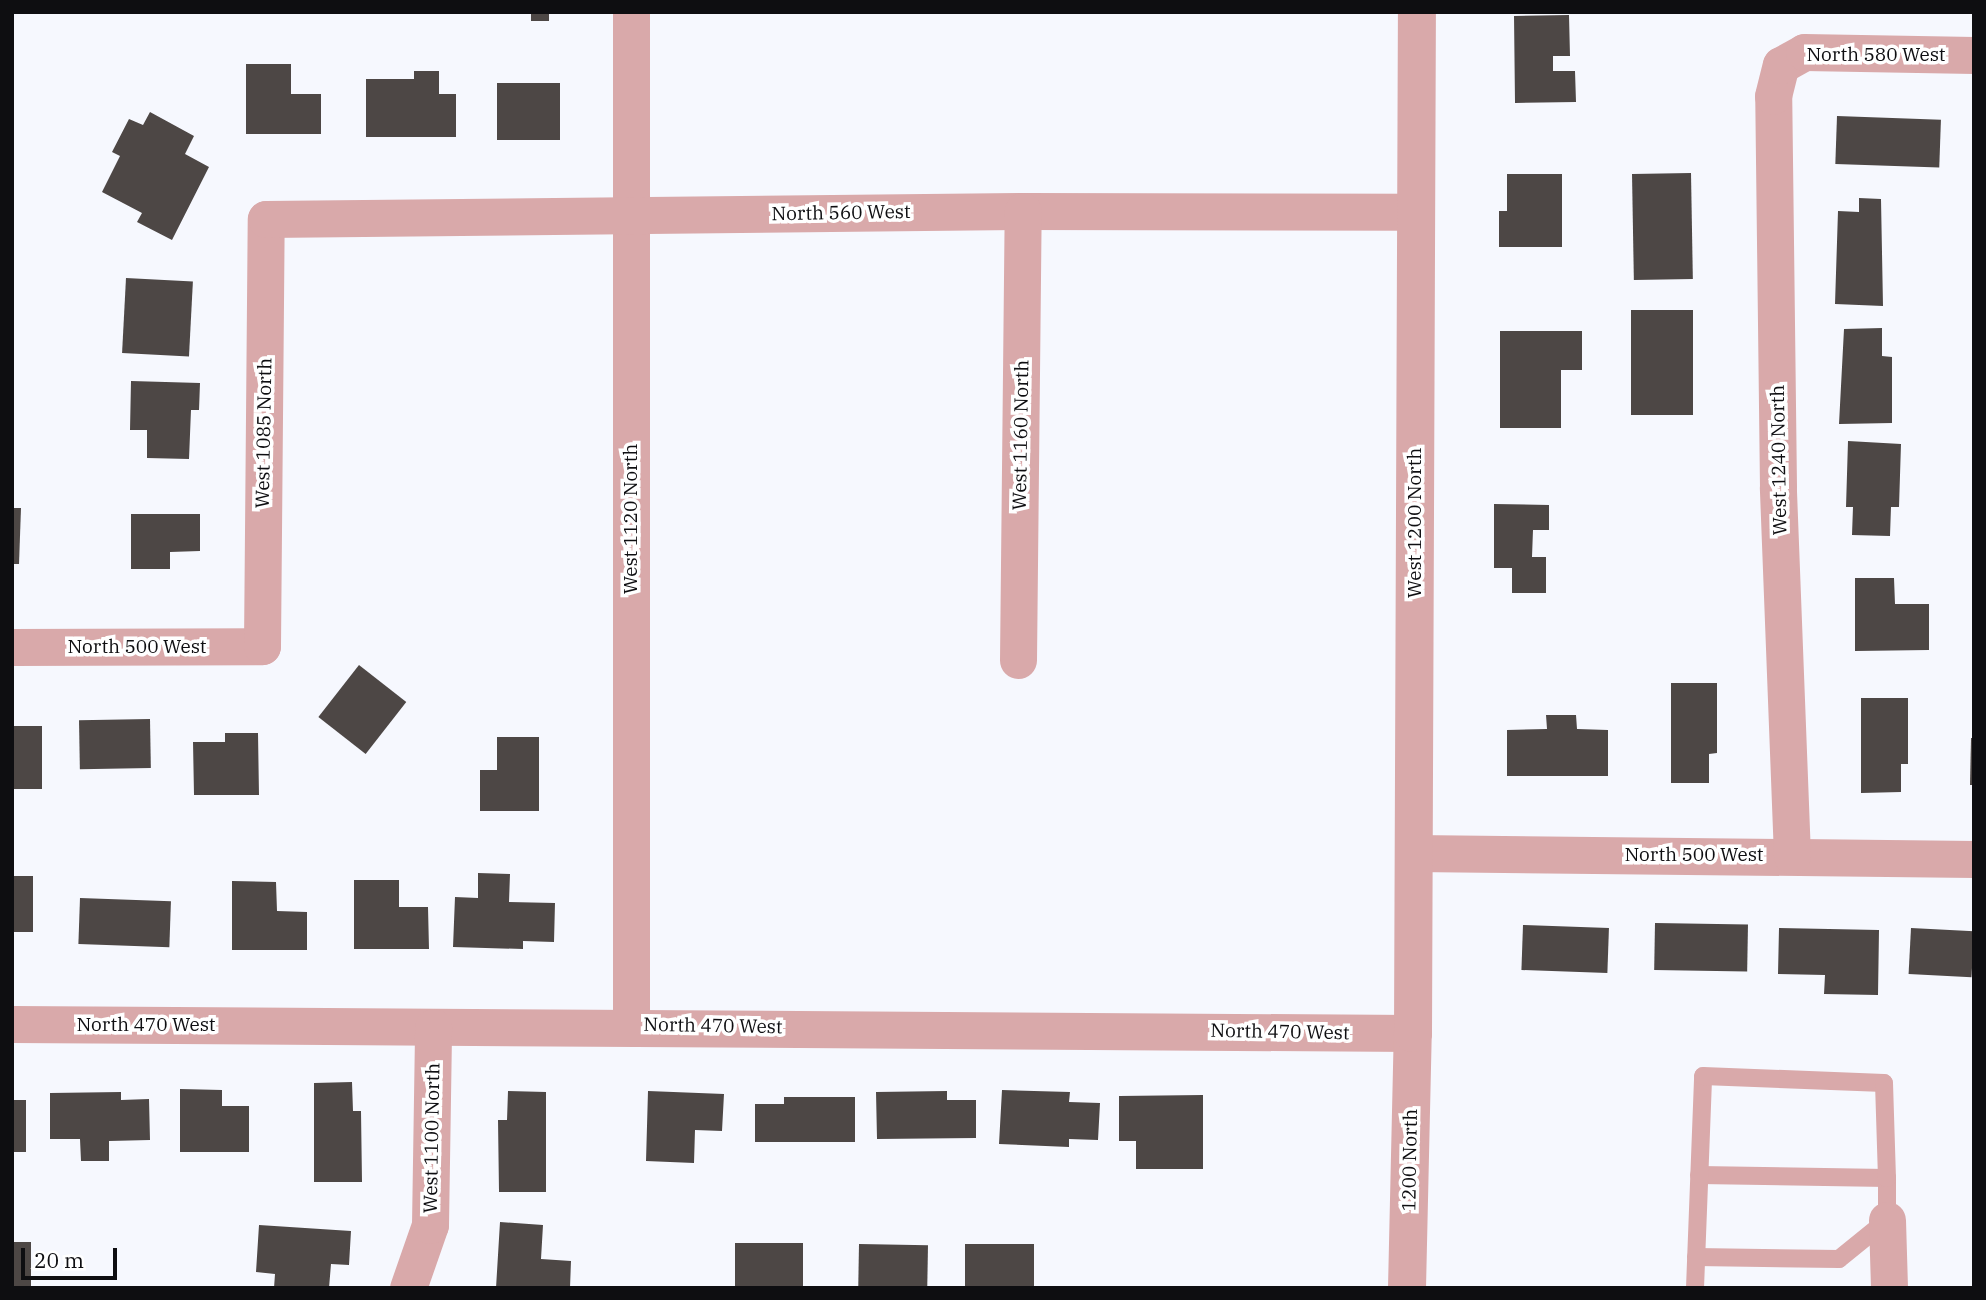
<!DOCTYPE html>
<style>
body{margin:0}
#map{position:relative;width:1986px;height:1300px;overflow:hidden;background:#f6f8fe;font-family:"IBM Plex Serif",serif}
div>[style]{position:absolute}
.building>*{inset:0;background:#4d4745;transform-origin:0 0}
.service>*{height:18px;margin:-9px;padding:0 9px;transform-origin:9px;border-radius:9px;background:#d9a9aa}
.minor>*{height:37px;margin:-18.5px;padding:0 18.5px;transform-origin:18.5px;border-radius:18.5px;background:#d9a9aa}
.tertiary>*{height:38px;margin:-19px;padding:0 19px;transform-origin:19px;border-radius:19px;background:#d9a9aa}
span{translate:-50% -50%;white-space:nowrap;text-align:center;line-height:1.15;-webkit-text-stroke:7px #fff;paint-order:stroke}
.street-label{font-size:19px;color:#0e0e11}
.frame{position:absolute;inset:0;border:14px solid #0e0e11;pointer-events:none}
.scale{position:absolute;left:21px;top:1248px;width:96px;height:32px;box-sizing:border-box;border:4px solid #0e0e11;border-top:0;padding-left:9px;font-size:21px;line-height:24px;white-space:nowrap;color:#0e0e11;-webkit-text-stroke:5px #fff;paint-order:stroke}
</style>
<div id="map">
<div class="building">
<div style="left:531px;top:12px;width:18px;height:9px"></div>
<div style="clip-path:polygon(1569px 15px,1570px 56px,1553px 56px,1553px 71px,1575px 71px,1576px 102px,1515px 103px,1514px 16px)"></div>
<div style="clip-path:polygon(246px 64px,291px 64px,291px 94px,321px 94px,321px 134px,246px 134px)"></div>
<div style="clip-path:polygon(414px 71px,439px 71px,439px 94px,456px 94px,456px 137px,366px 137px,366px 79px,414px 79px)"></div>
<div style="left:497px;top:83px;width:63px;height:57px"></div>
<div style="clip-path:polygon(150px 112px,194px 136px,185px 154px,209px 167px,172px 240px,137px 222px,142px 213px,102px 192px,120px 156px,112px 152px,129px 119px,143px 125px)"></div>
<div style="left:1837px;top:116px;width:104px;height:48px;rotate:2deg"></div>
<div style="left:1691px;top:173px;width:106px;height:59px;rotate:89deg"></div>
<div style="clip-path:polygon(1507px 174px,1562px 174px,1562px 247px,1499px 247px,1499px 211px,1507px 211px)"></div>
<div style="clip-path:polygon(1859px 198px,1881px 199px,1883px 306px,1835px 304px,1838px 211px,1859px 212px)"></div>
<div style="left:126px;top:278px;width:67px;height:75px;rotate:3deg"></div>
<div style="left:1631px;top:310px;width:62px;height:105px"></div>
<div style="clip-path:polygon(1882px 328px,1882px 356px,1892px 357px,1892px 423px,1839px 424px,1844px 329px)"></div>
<div style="clip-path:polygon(1500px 331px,1582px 331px,1582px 370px,1561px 370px,1561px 428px,1500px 428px)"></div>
<div style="clip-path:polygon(131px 381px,200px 383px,199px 410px,191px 410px,189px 459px,147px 458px,147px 430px,130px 430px)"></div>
<div style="clip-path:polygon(1848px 441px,1901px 444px,1899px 507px,1891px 507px,1890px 536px,1852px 535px,1853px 507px,1846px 507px)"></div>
<div style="clip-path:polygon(1494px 504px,1549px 505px,1549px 530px,1533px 530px,1532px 557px,1546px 557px,1546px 593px,1512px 593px,1512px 568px,1494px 568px)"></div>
<div style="clip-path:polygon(12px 508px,21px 508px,19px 564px,12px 564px)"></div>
<div style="clip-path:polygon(131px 514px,200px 514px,200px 551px,170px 552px,170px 569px,131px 569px)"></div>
<div style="clip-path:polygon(1855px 578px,1894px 578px,1895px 604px,1929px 604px,1929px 650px,1855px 651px)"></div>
<div style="left:359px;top:665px;width:60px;height:66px;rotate:38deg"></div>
<div style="clip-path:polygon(1671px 683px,1717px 683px,1717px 753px,1709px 754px,1709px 783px,1671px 783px)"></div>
<div style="clip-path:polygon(1861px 698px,1908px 698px,1908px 764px,1901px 764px,1901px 792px,1861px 793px)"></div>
<div style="clip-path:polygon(1546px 715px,1576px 715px,1577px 729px,1608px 730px,1608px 776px,1507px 776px,1507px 730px,1547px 729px)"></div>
<div style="left:150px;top:719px;width:49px;height:71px;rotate:89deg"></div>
<div style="left:12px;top:726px;width:30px;height:63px"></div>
<div style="clip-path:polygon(225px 733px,258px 733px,259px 795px,194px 795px,193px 742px,225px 742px)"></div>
<div style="clip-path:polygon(497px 737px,539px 737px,539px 811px,480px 811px,480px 770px,497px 770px)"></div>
<div style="clip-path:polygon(1971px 738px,1974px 738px,1974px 785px,1970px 785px)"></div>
<div style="clip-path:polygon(478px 873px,510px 874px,509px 902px,555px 903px,554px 942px,523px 941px,523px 949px,453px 947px,455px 897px,478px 898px)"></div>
<div style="left:12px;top:876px;width:21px;height:56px"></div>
<div style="clip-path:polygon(354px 880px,399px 880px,399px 907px,428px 907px,429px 949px,354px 949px)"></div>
<div style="clip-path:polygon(232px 881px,276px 882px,277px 911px,307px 912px,307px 950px,232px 950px)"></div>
<div style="left:80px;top:898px;width:91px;height:46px;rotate:2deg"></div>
<div style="left:1655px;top:923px;width:93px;height:47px;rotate:1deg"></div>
<div style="left:1523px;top:925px;width:86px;height:45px;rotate:2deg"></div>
<div style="clip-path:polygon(1779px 928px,1879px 930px,1878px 995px,1824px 994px,1825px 975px,1778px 974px)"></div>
<div style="left:1911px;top:928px;width:63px;height:46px;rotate:3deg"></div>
<div style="clip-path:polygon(352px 1082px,353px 1111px,361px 1111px,362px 1182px,314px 1182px,314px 1083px)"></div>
<div style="clip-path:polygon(180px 1089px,222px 1090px,222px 1106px,249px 1106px,249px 1152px,180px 1152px)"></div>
<div style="clip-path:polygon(1002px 1090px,1070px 1092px,1069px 1102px,1100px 1103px,1098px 1140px,1069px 1139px,1069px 1147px,999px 1144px)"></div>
<div style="clip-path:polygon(508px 1091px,546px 1092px,546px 1192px,499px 1192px,498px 1120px,507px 1120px)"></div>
<div style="clip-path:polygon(648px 1091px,724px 1094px,722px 1131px,695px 1130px,694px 1163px,646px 1161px)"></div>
<div style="clip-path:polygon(947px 1091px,947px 1100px,976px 1100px,976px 1138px,877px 1139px,876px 1092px)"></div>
<div style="clip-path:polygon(121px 1092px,121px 1100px,149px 1099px,150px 1140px,109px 1141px,109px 1161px,81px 1161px,80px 1139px,50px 1139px,50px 1093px)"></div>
<div style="clip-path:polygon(1203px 1095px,1203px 1169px,1136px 1169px,1136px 1141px,1119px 1141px,1119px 1096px)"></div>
<div style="clip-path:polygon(784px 1097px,855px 1097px,855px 1142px,755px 1142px,755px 1104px,784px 1104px)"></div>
<div style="left:12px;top:1100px;width:14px;height:52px"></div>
<div style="clip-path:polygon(500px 1222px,543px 1225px,541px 1259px,571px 1261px,570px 1288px,496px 1288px)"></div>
<div style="clip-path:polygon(259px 1225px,351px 1231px,349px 1265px,331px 1264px,329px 1288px,274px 1288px,275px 1274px,256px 1272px)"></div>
<div style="left:12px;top:1242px;width:19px;height:46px"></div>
<div style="left:735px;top:1243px;width:68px;height:45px"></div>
<div style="left:859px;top:1244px;width:69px;height:44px;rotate:1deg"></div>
<div style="left:965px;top:1244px;width:69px;height:44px"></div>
</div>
<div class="service">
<div style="left:1696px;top:1257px;width:143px;rotate:0.8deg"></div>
<div style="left:1839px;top:1259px;width:62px;rotate:-39.1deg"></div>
<div style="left:1887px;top:1220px;width:42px;rotate:-90deg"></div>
<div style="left:1887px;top:1178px;width:188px;rotate:-179.1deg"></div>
<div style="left:1695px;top:1288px;width:212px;rotate:-87.8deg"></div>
<div style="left:1703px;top:1076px;width:181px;rotate:2.2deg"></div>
<div style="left:1884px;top:1083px;width:95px;rotate:88.2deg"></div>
</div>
<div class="minor">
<div style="left:631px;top:12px;width:1013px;rotate:90deg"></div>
<div style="left:12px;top:647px;width:250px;rotate:-0.2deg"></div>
<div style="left:262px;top:646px;width:427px;rotate:-89.5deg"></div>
<div style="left:266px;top:219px;width:757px;rotate:-0.61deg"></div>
<div style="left:1023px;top:211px;width:393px;rotate:0.1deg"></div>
<div style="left:1018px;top:660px;width:449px;rotate:-89.4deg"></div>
<div style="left:1414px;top:853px;width:560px;rotate:0.61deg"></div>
<div style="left:1792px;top:856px;width:369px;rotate:-92.2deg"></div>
<div style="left:1778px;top:487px;width:391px;rotate:-90.7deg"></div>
<div style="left:1773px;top:96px;width:32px;rotate:-76deg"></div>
<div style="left:1781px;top:65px;width:26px;rotate:-29deg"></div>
<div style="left:1804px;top:52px;width:170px;rotate:1deg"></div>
<div style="left:12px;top:1024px;width:1401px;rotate:0.37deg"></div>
<div style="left:1887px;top:1220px;width:68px;rotate:88.3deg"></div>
<div style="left:408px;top:1288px;width:67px;rotate:-70.8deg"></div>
<div style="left:430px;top:1225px;width:198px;rotate:-89.1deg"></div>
</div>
<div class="tertiary">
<div style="left:1407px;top:1288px;width:255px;rotate:-88.7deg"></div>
<div style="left:1413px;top:1033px;width:1021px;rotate:-89.78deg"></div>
</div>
<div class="street-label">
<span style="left:1876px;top:55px">North 580 West</span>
<span style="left:841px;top:213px;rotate:-1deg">North 560 West</span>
<span style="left:264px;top:433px;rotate:-89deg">West 1085 North</span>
<span style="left:1021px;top:435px;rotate:-89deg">West 1160 North</span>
<span style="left:1779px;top:460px;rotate:-91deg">West 1240 North</span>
<span style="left:631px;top:519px;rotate:-90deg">West 1120 North</span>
<span style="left:1415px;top:523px;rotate:-90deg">West 1200 North</span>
<span style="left:137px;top:647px">North 500 West</span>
<span style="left:1694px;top:855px">North 500 West</span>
<span style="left:146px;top:1025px">North 470 West</span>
<span style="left:713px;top:1026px;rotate:1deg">North 470 West</span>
<span style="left:1280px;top:1032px;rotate:1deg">North 470 West</span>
<span style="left:432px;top:1138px;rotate:-89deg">West 1100 North</span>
<span style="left:1410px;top:1160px;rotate:-89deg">1200 North</span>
</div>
<div class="frame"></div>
<div class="scale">20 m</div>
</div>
